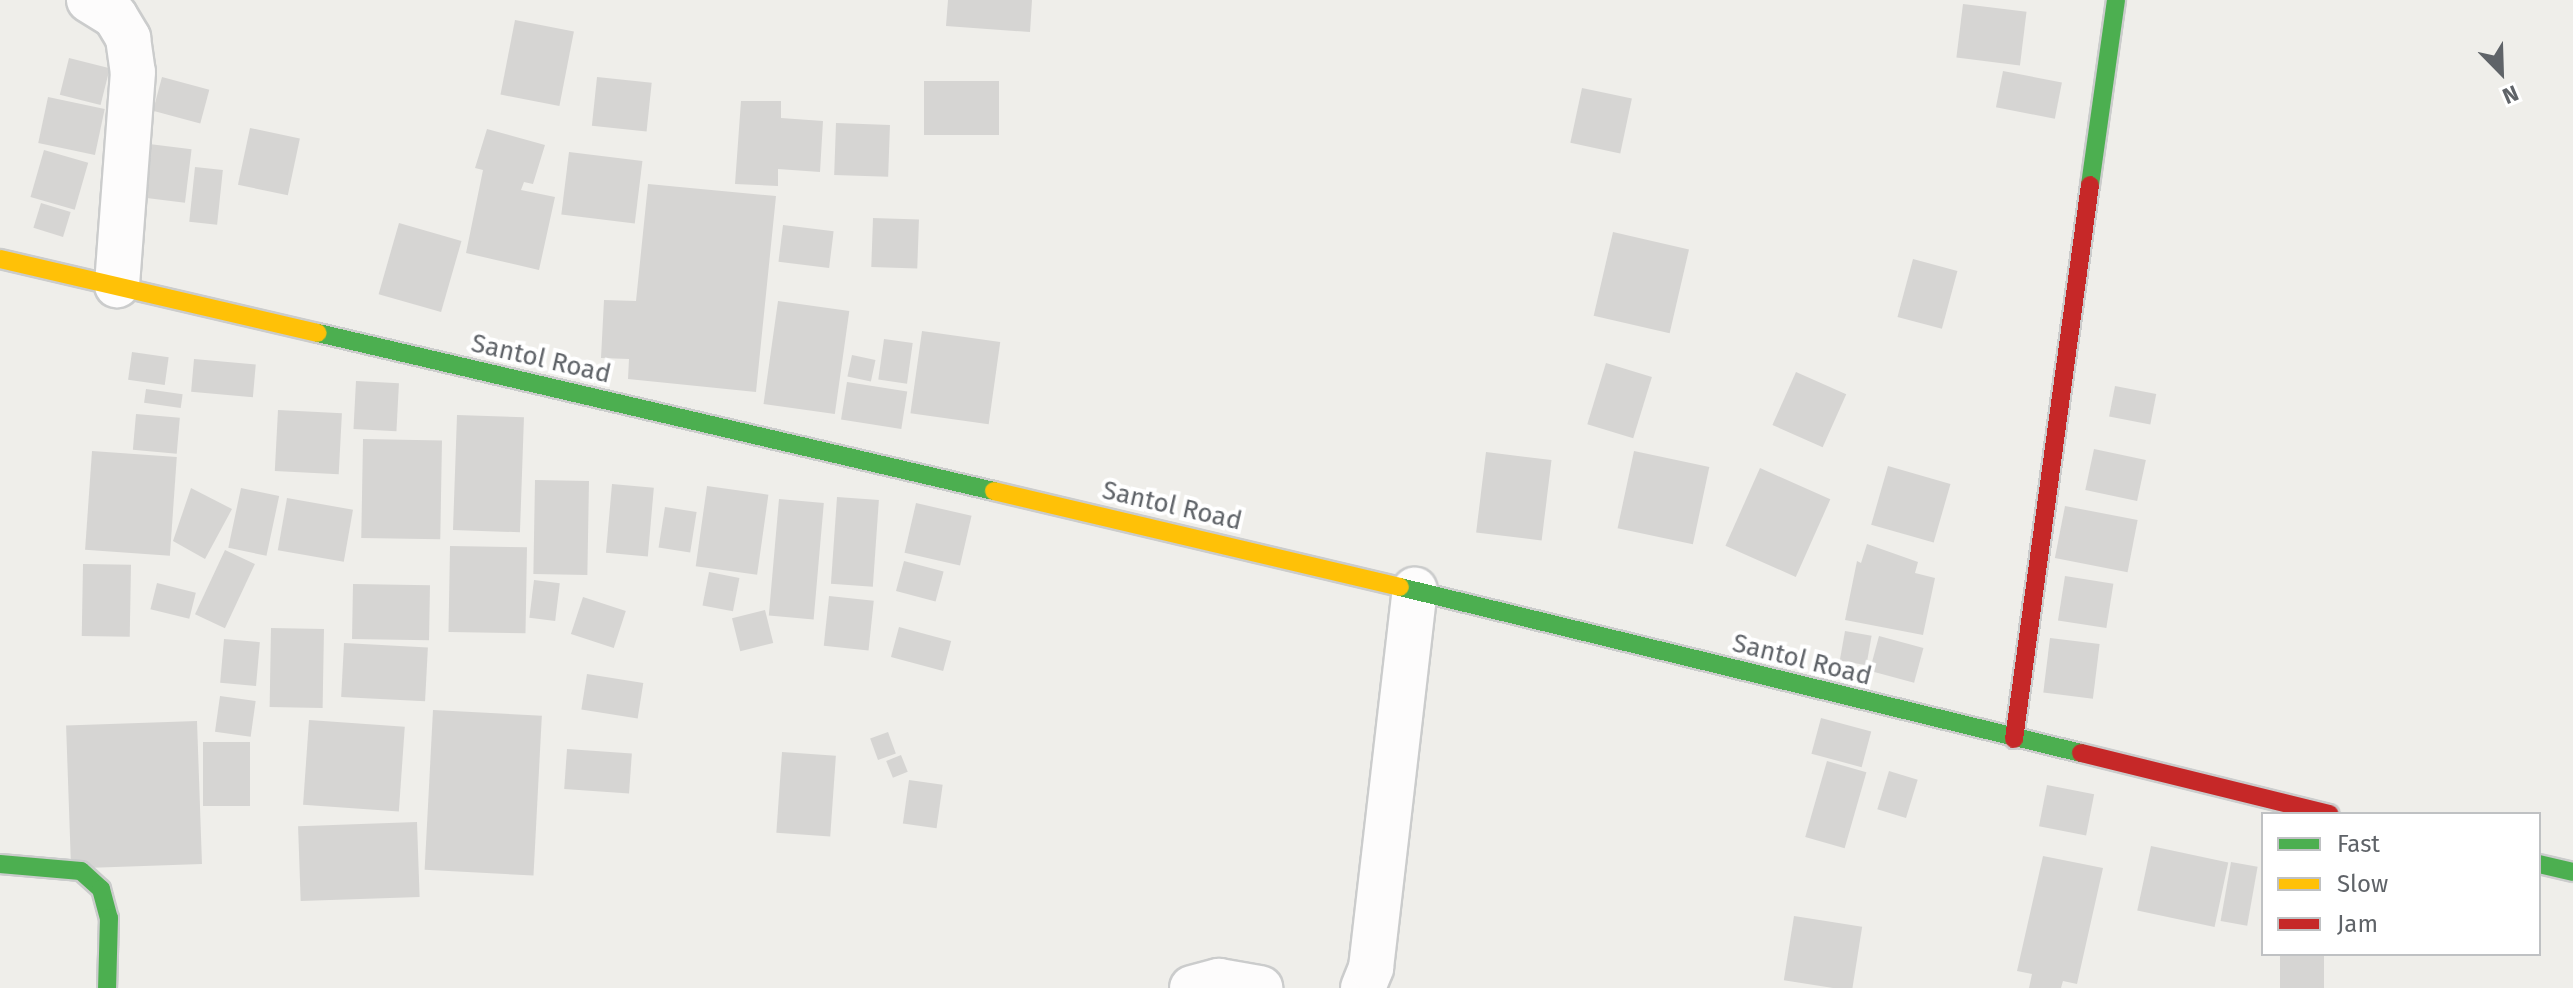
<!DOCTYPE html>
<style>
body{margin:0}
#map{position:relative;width:2573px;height:988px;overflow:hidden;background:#efeeea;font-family:"Fira Sans",sans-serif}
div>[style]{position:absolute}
.building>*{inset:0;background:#d6d5d3;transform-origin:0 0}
.roads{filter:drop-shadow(2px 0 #cbcccc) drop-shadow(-2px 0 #cbcccc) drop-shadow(0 2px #cbcccc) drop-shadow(0 -2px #cbcccc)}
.street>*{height:44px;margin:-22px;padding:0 22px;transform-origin:22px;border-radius:22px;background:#fdfcfc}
.fast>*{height:18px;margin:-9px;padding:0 9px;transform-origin:9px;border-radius:9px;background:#4caf50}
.slow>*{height:18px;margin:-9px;padding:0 9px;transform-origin:9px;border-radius:9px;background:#ffc107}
.jam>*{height:18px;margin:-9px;padding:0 9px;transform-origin:9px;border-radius:9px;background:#c62828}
span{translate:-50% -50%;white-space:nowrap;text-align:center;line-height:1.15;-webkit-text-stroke:8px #fff;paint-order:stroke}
.street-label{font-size:26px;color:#5f6368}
.legend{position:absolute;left:2261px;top:812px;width:280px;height:144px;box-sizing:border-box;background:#fff;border:2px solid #bfc1c3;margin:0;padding:10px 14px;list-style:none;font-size:24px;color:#5f6368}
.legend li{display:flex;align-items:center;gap:16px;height:40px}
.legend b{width:40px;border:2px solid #bfc1c3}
.north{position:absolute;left:2461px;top:32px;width:80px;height:80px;-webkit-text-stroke:6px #fff;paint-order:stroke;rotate:157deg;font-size:22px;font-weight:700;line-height:32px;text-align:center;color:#5f6368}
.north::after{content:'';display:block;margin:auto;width:28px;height:36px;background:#5f6368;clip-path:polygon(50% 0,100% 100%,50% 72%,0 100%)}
</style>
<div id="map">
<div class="building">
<div style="clip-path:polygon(948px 0,1032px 0,1030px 32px,946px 26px)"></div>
<div style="left:1963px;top:4px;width:64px;height:54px;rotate:7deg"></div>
<div style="left:515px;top:20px;width:60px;height:76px;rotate:11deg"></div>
<div style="left:69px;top:58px;width:42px;height:38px;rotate:14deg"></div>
<div style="left:2003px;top:71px;width:60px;height:37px;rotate:11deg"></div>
<div style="left:162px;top:77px;width:49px;height:35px;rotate:15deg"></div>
<div style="left:597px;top:77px;width:55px;height:49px;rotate:6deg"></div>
<div style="left:924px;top:81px;width:75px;height:54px"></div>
<div style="left:1582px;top:88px;width:51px;height:56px;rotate:12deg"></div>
<div style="left:48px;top:97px;width:58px;height:47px;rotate:12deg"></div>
<div style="clip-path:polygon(741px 101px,781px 101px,781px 118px,823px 121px,820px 172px,778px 169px,778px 186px,735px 184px)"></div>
<div style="left:836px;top:123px;width:54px;height:52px;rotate:2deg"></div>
<div style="left:250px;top:128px;width:51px;height:58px;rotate:12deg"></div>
<div style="clip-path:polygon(487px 129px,545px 145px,533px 184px,524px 182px,521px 190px,555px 197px,539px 270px,466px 253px,483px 170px,475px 168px)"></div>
<div style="left:133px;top:142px;width:59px;height:54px;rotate:7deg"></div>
<div style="left:44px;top:150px;width:46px;height:49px;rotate:16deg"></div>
<div style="left:569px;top:152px;width:74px;height:63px;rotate:7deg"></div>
<div style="left:195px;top:167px;width:28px;height:55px;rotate:6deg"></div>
<div style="clip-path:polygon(648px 184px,776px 196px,756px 392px,628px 379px,629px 359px,601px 358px,604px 300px,636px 301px)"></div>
<div style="left:41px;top:203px;width:31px;height:26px;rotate:17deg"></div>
<div style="left:873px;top:218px;width:46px;height:49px;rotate:2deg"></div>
<div style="left:399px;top:223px;width:65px;height:74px;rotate:16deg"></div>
<div style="left:783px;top:225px;width:51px;height:37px;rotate:7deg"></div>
<div style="left:1613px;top:232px;width:78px;height:86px;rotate:13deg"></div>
<div style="left:1913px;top:259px;width:46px;height:60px;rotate:15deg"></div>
<div style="left:778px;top:301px;width:72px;height:104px;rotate:8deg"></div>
<div style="left:922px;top:331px;width:79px;height:83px;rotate:8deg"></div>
<div style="left:884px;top:339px;width:29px;height:41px;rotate:8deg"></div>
<div style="left:132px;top:352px;width:37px;height:28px;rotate:8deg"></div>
<div style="left:852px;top:355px;width:24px;height:22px;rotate:12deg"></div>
<div style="left:194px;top:359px;width:62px;height:33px;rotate:5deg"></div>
<div style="left:1606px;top:363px;width:48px;height:64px;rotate:17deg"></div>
<div style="left:1796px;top:372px;width:55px;height:58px;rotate:24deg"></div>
<div style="left:356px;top:381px;width:43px;height:48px;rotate:3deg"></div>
<div style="left:847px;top:382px;width:61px;height:38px;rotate:9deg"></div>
<div style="left:2115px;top:386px;width:42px;height:31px;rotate:11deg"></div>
<div style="left:146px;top:389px;width:37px;height:14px;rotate:8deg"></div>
<div style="left:278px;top:410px;width:64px;height:61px;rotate:3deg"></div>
<div style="left:136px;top:414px;width:44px;height:36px;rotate:5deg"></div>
<div style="left:457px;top:415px;width:67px;height:115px;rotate:2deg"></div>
<div style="left:363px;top:439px;width:79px;height:99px;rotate:1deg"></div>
<div style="left:2094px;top:449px;width:53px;height:42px;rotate:12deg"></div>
<div style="left:92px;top:451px;width:85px;height:99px;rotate:4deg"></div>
<div style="left:1634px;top:451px;width:77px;height:79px;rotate:12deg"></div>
<div style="left:1486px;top:452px;width:66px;height:81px;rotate:7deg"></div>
<div style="left:1888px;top:466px;width:65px;height:61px;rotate:16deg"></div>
<div style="left:1760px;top:468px;width:77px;height:85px;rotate:24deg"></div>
<div style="left:535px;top:480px;width:54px;height:94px;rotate:1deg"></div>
<div style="left:612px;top:484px;width:42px;height:69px;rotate:5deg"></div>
<div style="left:707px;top:486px;width:62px;height:81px;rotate:8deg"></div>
<div style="clip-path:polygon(191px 488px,232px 509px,205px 559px,173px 541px)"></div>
<div style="left:241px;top:488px;width:39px;height:61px;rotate:12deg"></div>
<div style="left:837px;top:497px;width:42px;height:87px;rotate:4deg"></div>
<div style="left:287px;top:498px;width:67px;height:53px;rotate:10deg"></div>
<div style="left:779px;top:499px;width:45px;height:117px;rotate:5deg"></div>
<div style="left:916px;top:503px;width:57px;height:51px;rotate:13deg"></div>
<div style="left:2065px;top:506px;width:74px;height:53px;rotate:11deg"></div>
<div style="left:665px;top:507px;width:32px;height:41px;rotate:9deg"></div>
<div style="clip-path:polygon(1867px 544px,1918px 562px,1915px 573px,1935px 578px,1923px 635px,1845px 620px,1857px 561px,1861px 563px)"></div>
<div style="left:450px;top:546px;width:77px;height:86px;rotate:1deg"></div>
<div style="left:225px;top:550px;width:33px;height:71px;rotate:25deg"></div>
<div style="left:904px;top:561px;width:41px;height:31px;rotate:15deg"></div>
<div style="left:83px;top:564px;width:48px;height:72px;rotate:1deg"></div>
<div style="left:709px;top:572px;width:31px;height:34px;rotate:11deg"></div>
<div style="left:2065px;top:576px;width:49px;height:45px;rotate:9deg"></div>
<div style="left:534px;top:580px;width:26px;height:38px;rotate:7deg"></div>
<div style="left:157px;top:583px;width:40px;height:27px;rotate:14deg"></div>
<div style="left:353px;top:584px;width:77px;height:55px;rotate:1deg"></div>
<div style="left:829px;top:596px;width:45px;height:50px;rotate:6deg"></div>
<div style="left:583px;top:597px;width:45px;height:39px;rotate:18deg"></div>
<div style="left:765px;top:610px;width:34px;height:34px;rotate:76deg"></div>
<div style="left:899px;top:627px;width:54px;height:31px;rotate:15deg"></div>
<div style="left:271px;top:628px;width:53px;height:79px;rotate:1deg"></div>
<div style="left:1845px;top:631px;width:27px;height:30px;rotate:10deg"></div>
<div style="left:1879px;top:636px;width:46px;height:36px;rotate:15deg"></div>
<div style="left:2050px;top:638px;width:50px;height:55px;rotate:7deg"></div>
<div style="left:224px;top:639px;width:36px;height:44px;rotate:5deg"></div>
<div style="left:344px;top:643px;width:84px;height:54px;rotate:3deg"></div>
<div style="left:587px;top:674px;width:57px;height:36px;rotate:9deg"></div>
<div style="left:220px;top:696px;width:36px;height:36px;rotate:8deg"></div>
<div style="left:433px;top:710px;width:109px;height:160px;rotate:3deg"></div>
<div style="left:1821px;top:718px;width:52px;height:37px;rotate:15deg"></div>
<div style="left:309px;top:720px;width:96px;height:85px;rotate:4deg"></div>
<div style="left:197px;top:721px;width:143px;height:131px;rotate:88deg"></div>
<div style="left:888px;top:732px;width:23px;height:19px;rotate:70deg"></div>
<div style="left:250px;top:742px;width:64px;height:47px;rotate:90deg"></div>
<div style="left:567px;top:749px;width:65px;height:40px;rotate:4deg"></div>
<div style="left:782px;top:752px;width:54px;height:81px;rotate:4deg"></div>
<div style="left:901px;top:755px;width:18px;height:16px;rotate:68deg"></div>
<div style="left:1827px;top:761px;width:41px;height:79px;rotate:16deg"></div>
<div style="left:1889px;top:771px;width:30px;height:40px;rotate:17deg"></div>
<div style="left:909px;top:780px;width:34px;height:44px;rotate:8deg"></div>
<div style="left:2047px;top:785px;width:48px;height:42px;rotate:11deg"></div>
<div style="left:417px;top:822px;width:75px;height:119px;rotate:88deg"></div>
<div style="left:2151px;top:846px;width:79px;height:66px;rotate:12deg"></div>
<div style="clip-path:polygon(2043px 856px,2103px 868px,2077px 984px,2063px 981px,2061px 988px,2029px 988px,2032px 974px,2017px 971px)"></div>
<div style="left:2231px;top:862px;width:27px;height:60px;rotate:10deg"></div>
<div style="left:1794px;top:916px;width:69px;height:65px;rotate:9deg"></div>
<div style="left:2280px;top:954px;width:44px;height:34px"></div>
</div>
<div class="roads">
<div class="street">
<div style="left:89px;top:0;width:31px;rotate:32deg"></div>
<div style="left:115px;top:16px;width:26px;rotate:59deg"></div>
<div style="left:128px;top:38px;width:34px;rotate:82deg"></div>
<div style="left:133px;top:72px;width:214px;rotate:94.3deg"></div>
<div style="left:1192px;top:988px;width:28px;rotate:-15deg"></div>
<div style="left:1219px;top:981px;width:42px;rotate:9.7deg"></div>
<div style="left:1363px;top:988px;width:22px;rotate:-68deg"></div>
<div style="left:1371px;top:968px;width:381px;rotate:-83.4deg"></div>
</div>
<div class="fast">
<div style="left:2090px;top:185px;width:187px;rotate:-82deg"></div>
<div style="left:318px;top:333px;width:694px;rotate:13.16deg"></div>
<div style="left:1400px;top:587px;width:701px;rotate:13.7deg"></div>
<div style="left:0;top:864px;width:81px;rotate:4.9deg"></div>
<div style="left:81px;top:871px;width:27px;rotate:42deg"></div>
<div style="left:101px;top:889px;width:30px;rotate:75deg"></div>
<div style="left:109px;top:918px;width:70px;rotate:91.6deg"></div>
<div style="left:2539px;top:864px;width:35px;rotate:13deg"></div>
</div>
<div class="slow">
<div style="left:0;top:259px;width:326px;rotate:13.1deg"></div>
<div style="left:994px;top:491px;width:417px;rotate:13.3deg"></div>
</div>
<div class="jam">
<div style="left:2014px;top:739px;width:559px;rotate:-82.19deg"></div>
<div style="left:2081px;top:753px;width:256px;rotate:13.8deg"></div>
</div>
</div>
<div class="street-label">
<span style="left:541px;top:359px;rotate:13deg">Santol Road</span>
<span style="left:1172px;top:506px;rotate:13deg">Santol Road</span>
<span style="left:1802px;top:660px;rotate:14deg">Santol Road</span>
</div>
<ul class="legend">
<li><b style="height:10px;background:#4caf50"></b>Fast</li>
<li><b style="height:10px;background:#ffc107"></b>Slow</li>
<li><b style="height:10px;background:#c62828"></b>Jam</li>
</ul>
<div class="north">N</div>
</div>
